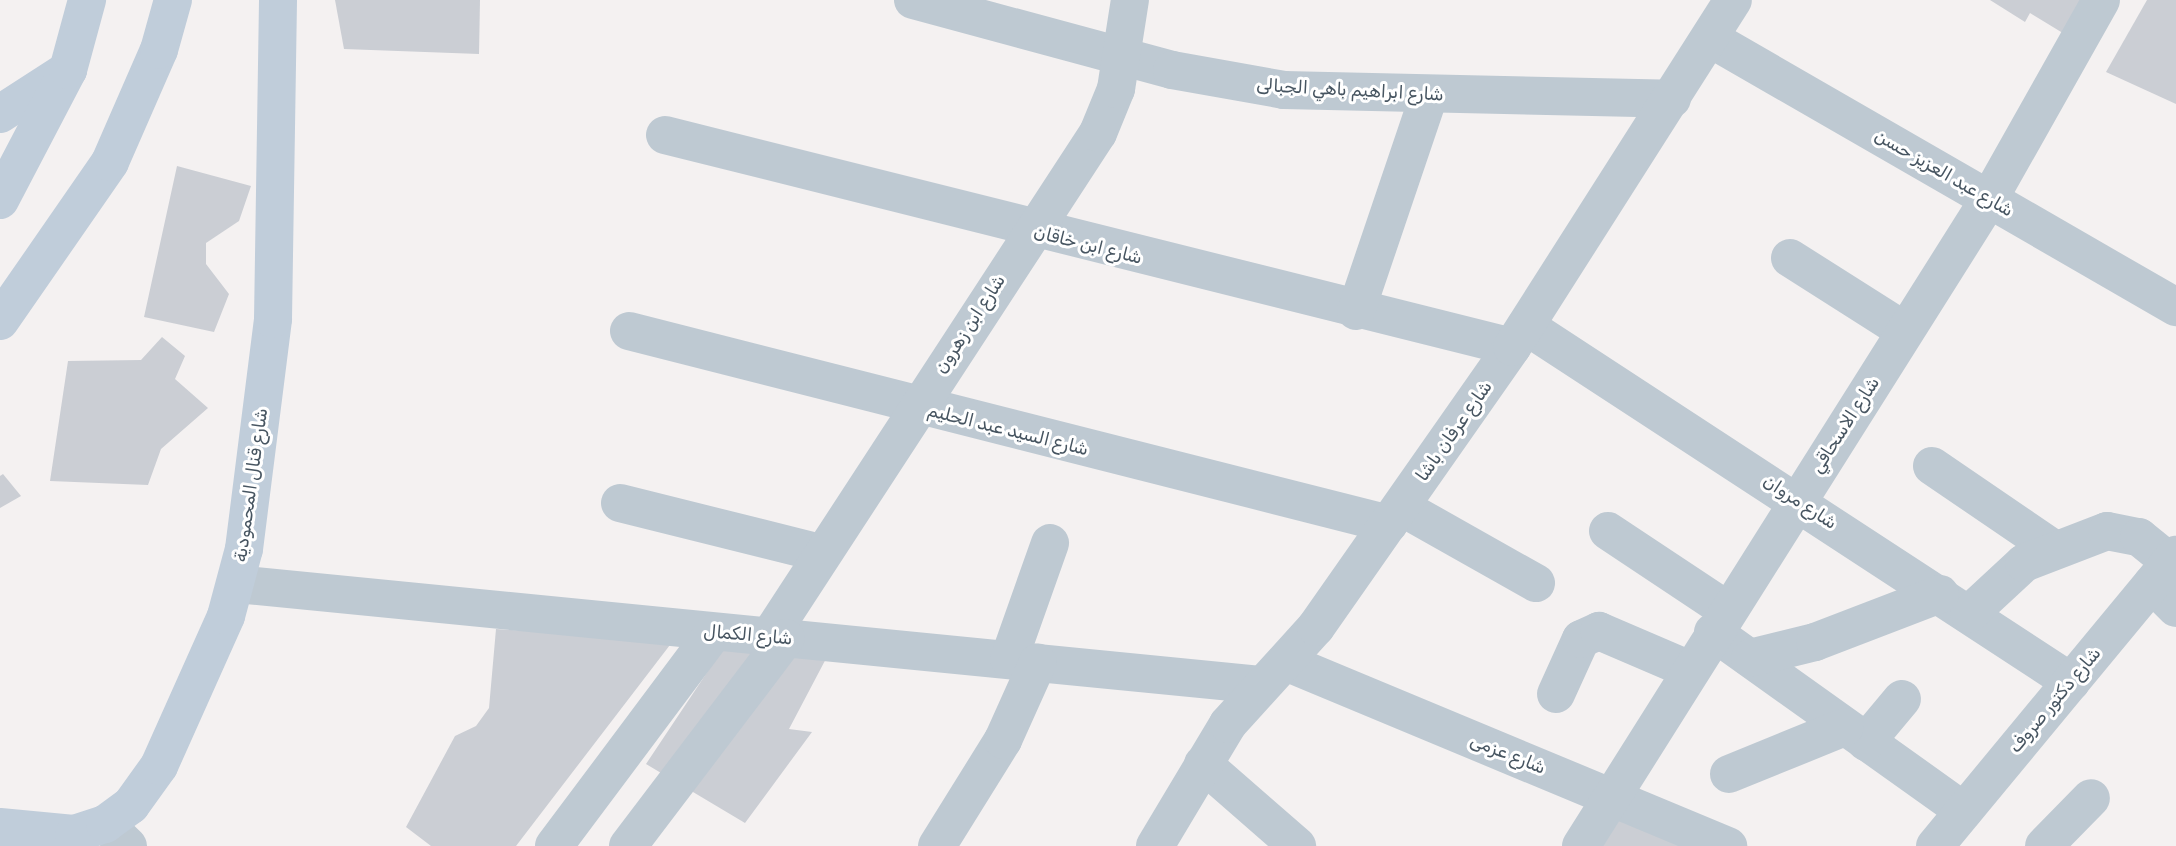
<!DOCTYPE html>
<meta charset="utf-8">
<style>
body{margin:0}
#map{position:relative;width:2176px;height:846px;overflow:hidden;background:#f4f1f1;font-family:Rubik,"Noto Sans Arabic",sans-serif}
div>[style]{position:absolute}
.building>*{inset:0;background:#cbced4}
.street>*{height:38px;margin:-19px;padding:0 19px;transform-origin:19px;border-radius:19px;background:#bec9d2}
.secondary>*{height:38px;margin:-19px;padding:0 19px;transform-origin:19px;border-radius:19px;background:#c0cdda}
span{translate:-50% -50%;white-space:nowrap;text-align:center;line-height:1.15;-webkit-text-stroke:6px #fff;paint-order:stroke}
.street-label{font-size:18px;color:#475561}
</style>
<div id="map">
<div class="building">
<div style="clip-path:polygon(335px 0,480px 0,479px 54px,344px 49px)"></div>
<div style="clip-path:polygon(1990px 0,2095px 0,2071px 38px,2030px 13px,2025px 22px)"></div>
<div style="clip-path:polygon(2147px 0,2176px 0,2176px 104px,2106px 72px)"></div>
<div style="clip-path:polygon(177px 166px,251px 186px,239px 221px,206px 243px,206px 264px,229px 294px,214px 332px,144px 317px)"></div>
<div style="clip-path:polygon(162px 337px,185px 356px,175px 379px,208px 408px,161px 449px,148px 485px,50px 481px,68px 361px,141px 360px)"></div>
<div style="clip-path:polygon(3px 474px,21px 496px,0 508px,0 476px)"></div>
<div style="clip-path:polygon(496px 629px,673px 641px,516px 846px,431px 846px,406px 827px,455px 736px,476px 726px,489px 708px)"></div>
<div style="clip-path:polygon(726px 644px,829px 653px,789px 729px,812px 732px,745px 823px,646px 764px)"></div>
<div style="clip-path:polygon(1615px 812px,1697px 846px,1597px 846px)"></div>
</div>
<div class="street">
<div style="left:913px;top:0;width:268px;rotate:15.1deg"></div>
<div style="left:1172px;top:70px;width:114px;rotate:10.1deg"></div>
<div style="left:1284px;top:90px;width:388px;rotate:1.3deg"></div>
<div style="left:1711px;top:39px;width:537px;rotate:29.96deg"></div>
<div style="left:665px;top:135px;width:873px;rotate:14.05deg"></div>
<div style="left:1790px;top:258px;width:136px;rotate:32.4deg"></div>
<div style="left:1356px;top:311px;width:228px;rotate:-71.3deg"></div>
<div style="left:1526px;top:326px;width:651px;rotate:33.15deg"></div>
<div style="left:629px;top:331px;width:784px;rotate:14.25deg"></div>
<div style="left:1932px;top:466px;width:149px;rotate:34.3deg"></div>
<div style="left:620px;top:503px;width:207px;rotate:14deg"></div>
<div style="left:1401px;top:507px;width:155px;rotate:29.4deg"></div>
<div style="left:1608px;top:531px;width:143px;rotate:33.6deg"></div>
<div style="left:236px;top:584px;width:1029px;rotate:5.63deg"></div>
<div style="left:2152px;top:584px;width:34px;rotate:45deg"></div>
<div style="left:1969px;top:614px;width:75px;rotate:-42.8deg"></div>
<div style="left:2024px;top:563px;width:89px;rotate:-21.1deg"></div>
<div style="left:2107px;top:531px;width:33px;rotate:11deg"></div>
<div style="left:2139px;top:537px;width:40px;rotate:39deg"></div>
<div style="left:1713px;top:632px;width:308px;rotate:35.5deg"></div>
<div style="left:771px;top:634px;width:598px;rotate:-56.87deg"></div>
<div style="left:1098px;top:133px;width:48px;rotate:-67.8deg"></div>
<div style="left:1116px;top:89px;width:90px;rotate:-81.1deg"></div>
<div style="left:1750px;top:658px;width:67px;rotate:-13.8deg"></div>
<div style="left:1815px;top:642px;width:134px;rotate:-21deg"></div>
<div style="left:1009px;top:659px;width:123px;rotate:-70.5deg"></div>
<div style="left:1288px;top:663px;width:477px;rotate:22.6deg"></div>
<div style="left:1556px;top:694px;width:60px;rotate:-65.6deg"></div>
<div style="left:1581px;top:639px;width:20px;rotate:-24deg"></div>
<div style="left:1599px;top:631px;width:99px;rotate:23.2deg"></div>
<div style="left:1866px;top:742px;width:56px;rotate:-50.1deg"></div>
<div style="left:1203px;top:764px;width:125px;rotate:41.1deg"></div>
<div style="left:1729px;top:774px;width:125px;rotate:-22.1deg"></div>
<div style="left:105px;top:824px;width:32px;rotate:44deg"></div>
<div style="left:554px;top:846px;width:267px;rotate:-53.2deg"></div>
<div style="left:628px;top:846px;width:261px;rotate:-52.8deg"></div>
<div style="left:937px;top:846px;width:125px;rotate:-58.1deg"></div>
<div style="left:1003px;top:740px;width:85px;rotate:-65.8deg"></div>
<div style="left:1155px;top:846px;width:142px;rotate:-59.1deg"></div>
<div style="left:1228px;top:724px;width:131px;rotate:-47.8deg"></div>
<div style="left:1316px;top:627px;width:342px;rotate:-55deg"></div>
<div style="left:1512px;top:347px;width:411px;rotate:-57.5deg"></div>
<div style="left:1581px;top:846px;width:765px;rotate:-57.76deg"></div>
<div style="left:1989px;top:199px;width:228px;rotate:-60.6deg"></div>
<div style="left:1935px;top:846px;width:378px;rotate:-50.4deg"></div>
<div style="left:2044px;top:846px;width:67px;rotate:-45.6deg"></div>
</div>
<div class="secondary">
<div style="left:0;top:114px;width:81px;rotate:-32.9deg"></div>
<div style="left:0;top:200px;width:147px;rotate:-62.4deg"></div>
<div style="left:68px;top:70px;width:73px;rotate:-74.8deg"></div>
<div style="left:0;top:321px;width:193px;rotate:-55.3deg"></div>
<div style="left:110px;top:162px;width:122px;rotate:-66.4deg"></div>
<div style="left:159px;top:50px;width:52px;rotate:-74.4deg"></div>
<div style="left:0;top:827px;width:74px;rotate:5.4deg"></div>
<div style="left:74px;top:834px;width:33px;rotate:-18deg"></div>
<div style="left:105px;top:824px;width:32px;rotate:-36deg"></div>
<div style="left:131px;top:805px;width:48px;rotate:-54.3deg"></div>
<div style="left:159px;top:766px;width:164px;rotate:-65.9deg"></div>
<div style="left:226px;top:616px;width:69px;rotate:-75deg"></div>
<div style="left:244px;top:549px;width:232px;rotate:-82.8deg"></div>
<div style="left:273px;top:319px;width:319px;rotate:-89.1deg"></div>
</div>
<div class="street-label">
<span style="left:1350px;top:90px;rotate:3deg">شارع ابراهيم باهي الجبالى</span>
<span style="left:1944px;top:173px;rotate:30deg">شارع عبد العزيز حسن</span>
<span style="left:1088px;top:245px;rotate:14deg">شارع ابن خاقان</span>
<span style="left:970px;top:324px;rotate:-57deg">شارع ابن زهرون</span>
<span style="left:1845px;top:425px;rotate:-57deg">شارع الاسحاقي</span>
<span style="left:1008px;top:430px;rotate:14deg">شارع السيد عبد الحليم</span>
<span style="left:1454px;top:431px;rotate:-55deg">شارع عرفان باشا</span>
<span style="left:251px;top:485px;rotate:-82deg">شارع قنال المحمودية</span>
<span style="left:1800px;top:502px;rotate:33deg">شارع مروان</span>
<span style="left:748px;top:635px;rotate:5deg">شارع الكمال</span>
<span style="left:2055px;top:700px;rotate:-50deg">شارع دكتور صروف</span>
<span style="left:1508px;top:754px;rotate:22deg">شارع عزمى</span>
</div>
</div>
